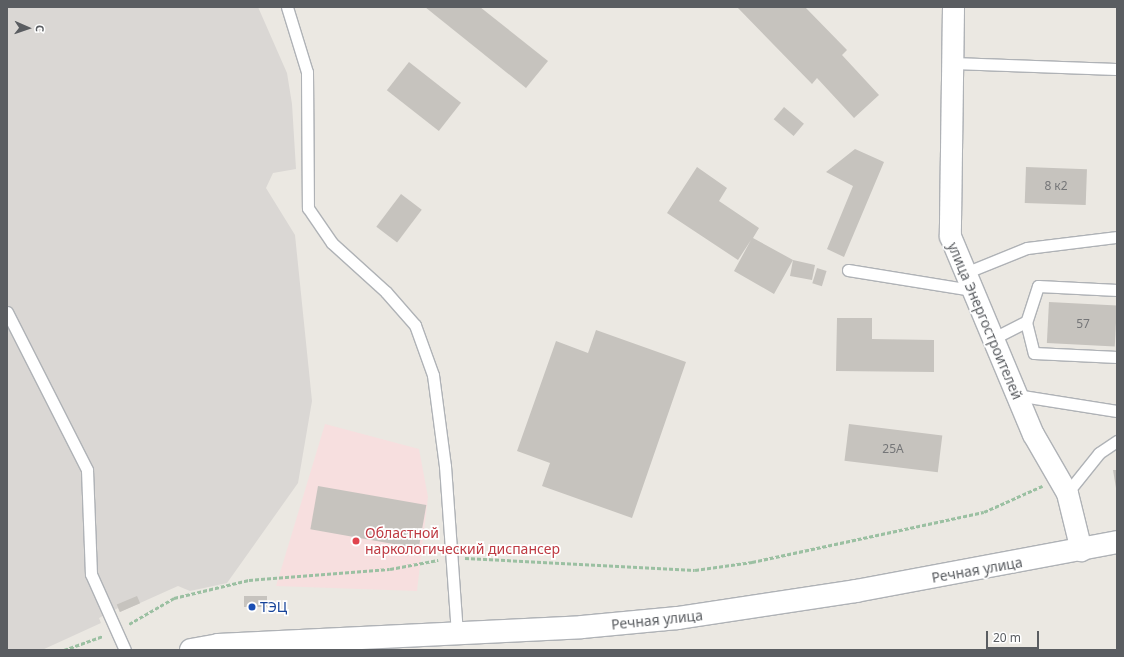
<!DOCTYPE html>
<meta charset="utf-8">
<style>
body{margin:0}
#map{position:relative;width:1124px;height:657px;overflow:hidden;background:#ebe8e2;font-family:"Noto Sans",sans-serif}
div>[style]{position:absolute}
.industrial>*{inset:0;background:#dad7d4}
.medical>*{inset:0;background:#f7dfdf}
.building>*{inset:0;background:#c6c3be;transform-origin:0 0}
.path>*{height:2.5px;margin-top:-1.25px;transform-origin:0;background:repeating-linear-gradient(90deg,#9bc0a2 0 4px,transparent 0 6px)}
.roads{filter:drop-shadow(1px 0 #afb2b6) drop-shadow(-1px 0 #afb2b6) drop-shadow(0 1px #afb2b6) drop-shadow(0 -1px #afb2b6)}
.lane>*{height:11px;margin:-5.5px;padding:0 5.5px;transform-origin:5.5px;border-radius:5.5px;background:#fff}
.street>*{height:21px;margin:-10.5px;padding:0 10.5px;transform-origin:10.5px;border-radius:10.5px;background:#fff}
.secondary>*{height:22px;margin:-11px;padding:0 11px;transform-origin:11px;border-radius:11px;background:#fff}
.dots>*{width:11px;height:11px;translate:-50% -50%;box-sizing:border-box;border:2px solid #fff;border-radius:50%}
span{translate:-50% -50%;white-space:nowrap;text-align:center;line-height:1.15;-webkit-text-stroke:3.5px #fff;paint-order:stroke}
.number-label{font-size:12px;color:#757678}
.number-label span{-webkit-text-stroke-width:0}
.street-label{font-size:14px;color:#5a5d61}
.health-label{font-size:14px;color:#be3a42}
.left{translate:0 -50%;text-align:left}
.transit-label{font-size:14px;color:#164399}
.frame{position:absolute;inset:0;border:8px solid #5a5d61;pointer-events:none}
.north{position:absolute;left:8px;top:8px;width:40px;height:40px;-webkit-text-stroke:3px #fff;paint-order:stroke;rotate:92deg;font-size:11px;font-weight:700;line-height:16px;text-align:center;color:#5a5d61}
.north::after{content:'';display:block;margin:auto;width:14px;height:18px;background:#5a5d61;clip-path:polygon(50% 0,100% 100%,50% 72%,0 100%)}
.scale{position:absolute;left:986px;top:631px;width:53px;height:18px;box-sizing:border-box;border:2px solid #5a5d61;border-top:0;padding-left:5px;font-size:12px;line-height:14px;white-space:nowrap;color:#5a5d61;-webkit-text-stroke:3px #fff;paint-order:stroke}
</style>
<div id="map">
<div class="industrial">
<div style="clip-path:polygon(7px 7px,258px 7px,287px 73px,292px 104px,296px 169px,273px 173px,266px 188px,295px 235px,312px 401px,298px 483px,227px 583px,190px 591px,178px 586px,120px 612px,118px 608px,99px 618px,101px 623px,42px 650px,7px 650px)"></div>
</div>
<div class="medical">
<div style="clip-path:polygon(325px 424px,419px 449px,428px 497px,417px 591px,276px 586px)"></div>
</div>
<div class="building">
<div style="clip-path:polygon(425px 7px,480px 7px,548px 61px,526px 88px)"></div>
<div style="clip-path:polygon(737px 7px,805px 7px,847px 50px,842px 55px,879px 95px,854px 118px,817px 78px,812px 84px)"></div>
<div style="left:409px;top:62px;width:66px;height:36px;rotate:38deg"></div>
<div style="left:784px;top:107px;width:26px;height:16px;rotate:40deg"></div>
<div style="clip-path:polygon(855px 149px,884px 162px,844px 257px,827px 249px,853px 186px,826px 172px)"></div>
<div style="clip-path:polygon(697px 167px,727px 188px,719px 201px,759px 228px,753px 238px,793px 260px,815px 265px,812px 280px,790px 276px,793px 260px,774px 294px,734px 271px,751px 240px,738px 260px,667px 213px)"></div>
<div style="left:1026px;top:167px;width:61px;height:36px;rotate:2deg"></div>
<div style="left:401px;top:194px;width:26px;height:41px;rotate:37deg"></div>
<div style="left:817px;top:268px;width:10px;height:16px;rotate:17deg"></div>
<div style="left:1049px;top:302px;width:68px;height:41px;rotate:3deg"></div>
<div style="clip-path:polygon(837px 318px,872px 318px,872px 339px,934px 340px,934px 372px,836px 371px)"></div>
<div style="clip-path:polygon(596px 330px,686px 362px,632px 518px,542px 486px,550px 463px,517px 451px,556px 341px,588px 353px)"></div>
<div style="left:849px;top:424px;width:94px;height:37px;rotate:7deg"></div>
<div style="clip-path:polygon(1113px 470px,1117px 470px,1117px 488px,1116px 488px)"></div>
<div style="left:318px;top:486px;width:110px;height:44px;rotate:10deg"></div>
<div style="left:137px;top:596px;width:8px;height:22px;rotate:67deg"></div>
<div style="left:244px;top:596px;width:23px;height:11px"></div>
</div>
<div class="path">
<div style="left:465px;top:558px;width:230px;rotate:3deg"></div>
<div style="left:695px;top:570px;width:58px;rotate:-8deg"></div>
<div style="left:752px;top:562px;width:237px;rotate:-12.2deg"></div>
<div style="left:984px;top:512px;width:64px;rotate:-24.1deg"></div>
<div style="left:129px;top:624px;width:52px;rotate:-30deg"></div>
<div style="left:174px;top:598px;width:77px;rotate:-13.5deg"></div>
<div style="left:249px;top:580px;width:141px;rotate:-4.5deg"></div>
<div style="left:390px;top:569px;width:49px;rotate:-10.6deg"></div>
<div style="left:64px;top:650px;width:41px;rotate:-19.7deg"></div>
</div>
<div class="roads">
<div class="lane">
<div style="left:287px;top:7px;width:68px;rotate:72.9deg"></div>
<div style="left:307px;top:72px;width:136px;rotate:89.6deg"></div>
<div style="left:308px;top:208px;width:42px;rotate:55.6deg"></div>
<div style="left:332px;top:243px;width:73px;rotate:42.2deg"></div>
<div style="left:386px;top:292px;width:44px;rotate:48.7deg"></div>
<div style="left:415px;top:325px;width:53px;rotate:70.2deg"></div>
<div style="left:433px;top:375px;width:92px;rotate:82.5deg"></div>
<div style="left:445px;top:466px;width:168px;rotate:85.9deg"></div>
<div style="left:952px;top:63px;width:165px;rotate:2.1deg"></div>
<div style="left:848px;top:270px;width:126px;rotate:9.2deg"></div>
<div style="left:965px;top:273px;width:67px;rotate:-22deg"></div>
<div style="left:1027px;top:248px;width:91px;rotate:-7deg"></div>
<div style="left:1117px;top:290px;width:79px;rotate:-177.1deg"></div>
<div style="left:1038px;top:286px;width:38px;rotate:108deg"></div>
<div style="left:1026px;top:322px;width:32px;rotate:76deg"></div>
<div style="left:1034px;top:353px;width:83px;rotate:2.8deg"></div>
<div style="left:7px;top:312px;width:177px;rotate:63.1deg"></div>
<div style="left:87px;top:470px;width:104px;rotate:87.8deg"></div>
<div style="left:91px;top:574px;width:83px;rotate:65.9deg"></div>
<div style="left:992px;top:339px;width:38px;rotate:-27deg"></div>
<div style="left:1016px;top:395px;width:102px;rotate:9deg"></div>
<div style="left:1067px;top:493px;width:51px;rotate:-51.3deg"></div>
<div style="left:1099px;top:453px;width:22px;rotate:-34deg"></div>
</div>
<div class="street">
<div style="left:953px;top:7px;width:229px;rotate:90.8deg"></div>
<div style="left:950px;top:236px;width:215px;rotate:67.3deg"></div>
<div style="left:1033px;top:434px;width:68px;rotate:60deg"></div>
<div style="left:1067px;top:493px;width:59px;rotate:76.2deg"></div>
</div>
<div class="secondary">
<div style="left:191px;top:650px;width:27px;rotate:-10deg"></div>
<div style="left:218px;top:645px;width:364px;rotate:-2.8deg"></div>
<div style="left:582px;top:627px;width:96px;rotate:-5.4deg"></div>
<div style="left:678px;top:618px;width:180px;rotate:-8.6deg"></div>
<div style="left:856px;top:591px;width:266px;rotate:-10.6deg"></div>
</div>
</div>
<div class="dots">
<div style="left:356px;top:541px;background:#e0444e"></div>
<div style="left:252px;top:607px;background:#1a4fb4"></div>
</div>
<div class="number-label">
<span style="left:1056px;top:186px">8 к2</span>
<span style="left:1083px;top:324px">57</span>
<span style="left:893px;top:449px">25А</span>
</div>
<div class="street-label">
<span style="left:985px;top:321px;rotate:67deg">улица Энергостроителей</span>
<span style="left:977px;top:570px;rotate:-10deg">Речная улица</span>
<span style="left:657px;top:620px;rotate:-6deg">Речная улица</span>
</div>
<div class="health-label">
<span class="left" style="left:365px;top:541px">Областной<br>наркологический диспансер</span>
</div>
<div class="transit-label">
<span class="left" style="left:260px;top:607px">ТЭЦ</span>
</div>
<div class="frame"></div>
<div class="north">С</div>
<div class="scale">20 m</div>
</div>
